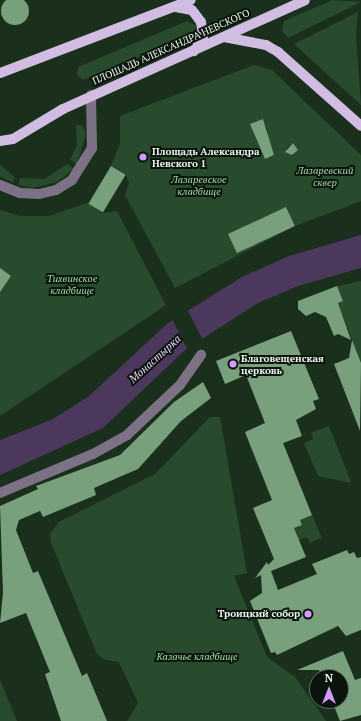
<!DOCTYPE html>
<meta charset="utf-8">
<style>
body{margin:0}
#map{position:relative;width:361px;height:721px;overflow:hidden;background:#1a2f1c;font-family:"PT Serif",serif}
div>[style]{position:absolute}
.green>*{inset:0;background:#294b2d}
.water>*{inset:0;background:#4d385d}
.pier>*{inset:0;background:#1a2f1c;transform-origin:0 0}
.building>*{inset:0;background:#79a07c;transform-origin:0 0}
.round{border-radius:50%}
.minor>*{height:10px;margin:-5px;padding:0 5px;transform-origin:5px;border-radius:5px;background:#7d7285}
.major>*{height:10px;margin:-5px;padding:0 5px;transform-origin:5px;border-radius:5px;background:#d1bce2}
.dots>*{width:11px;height:11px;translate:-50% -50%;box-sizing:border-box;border:2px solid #0b140c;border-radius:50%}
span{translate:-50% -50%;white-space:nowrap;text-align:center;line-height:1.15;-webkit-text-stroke:4px #0b140c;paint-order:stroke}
.street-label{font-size:10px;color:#ebf8ec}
.poi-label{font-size:10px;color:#ebf8ec;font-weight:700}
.left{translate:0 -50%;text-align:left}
.right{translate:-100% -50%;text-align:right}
.park-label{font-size:10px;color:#a2dea7;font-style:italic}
.water-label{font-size:11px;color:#ebd5fc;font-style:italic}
.north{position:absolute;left:309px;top:669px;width:40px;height:40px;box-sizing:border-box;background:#0b140c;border:1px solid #656f66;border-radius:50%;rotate:0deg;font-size:11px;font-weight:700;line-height:16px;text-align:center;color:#ebf8ec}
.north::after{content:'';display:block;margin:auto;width:14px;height:18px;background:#d49cfc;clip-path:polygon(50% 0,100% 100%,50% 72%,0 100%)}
</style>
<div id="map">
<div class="green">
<div style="clip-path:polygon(332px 0,361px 2px,288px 38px,282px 31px,284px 21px)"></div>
<div style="clip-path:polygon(358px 12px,356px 35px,361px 105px,294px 44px)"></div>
<div style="clip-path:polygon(187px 21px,196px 26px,193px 35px,83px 80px,77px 75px,78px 67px)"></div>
<div style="clip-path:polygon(evenodd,254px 65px,272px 70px,361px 155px,361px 201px,295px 226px,175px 288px,125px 195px,129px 183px,126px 175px,111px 166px,120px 143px,120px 116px,254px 65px,263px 119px,268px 132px,256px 137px,263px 119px,254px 65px,266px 136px,274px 155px,265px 159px,257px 140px,266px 136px,254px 65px,293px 143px,298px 150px,292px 155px,286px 149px,293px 143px)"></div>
<div style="clip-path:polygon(76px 125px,83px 126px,86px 134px,77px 164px,70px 160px,77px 145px)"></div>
<div style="clip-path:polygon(67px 164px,74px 169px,57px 182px,32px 188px,18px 185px,20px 178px,44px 179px)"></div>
<div style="clip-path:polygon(0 165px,15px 177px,13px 183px,0 176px)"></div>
<div style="clip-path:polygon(87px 203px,102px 213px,117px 211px,166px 305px,0 416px,0 210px,20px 216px,49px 216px)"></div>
<div style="clip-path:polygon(361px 281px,361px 363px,338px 303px,343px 301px,337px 286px)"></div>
<div style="clip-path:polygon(210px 417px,220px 417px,247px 573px,234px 576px,267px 657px,295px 677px,326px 721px,127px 721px,138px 703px,119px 662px,105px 660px,97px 654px,51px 543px,50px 534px,59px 522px,155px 474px)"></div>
<div style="clip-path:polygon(329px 426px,351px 482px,350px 483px,318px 476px,304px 443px,313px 439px,311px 433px)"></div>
<div style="clip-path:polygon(312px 515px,322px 538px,310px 543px,307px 537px,299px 540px,294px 528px,302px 525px,300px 520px)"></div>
<div style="clip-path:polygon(0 680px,17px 721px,0 721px)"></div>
</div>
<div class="water">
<div style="clip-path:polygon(361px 235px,361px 268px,298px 286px,258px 303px,185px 350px,103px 428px,0 475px,0 440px,51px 420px,88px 397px,168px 323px,242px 277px,289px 256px)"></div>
</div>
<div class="pier">
<div style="left:187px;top:309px;width:35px;height:18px;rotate:63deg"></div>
</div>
<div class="building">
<div class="round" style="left:1px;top:-3px;width:28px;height:28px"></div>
<div style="clip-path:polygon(263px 119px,274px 155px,265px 159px,250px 124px)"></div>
<div style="clip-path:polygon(293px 143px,298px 150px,292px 155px,285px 152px)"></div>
<div style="left:111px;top:166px;width:17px;height:44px;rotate:31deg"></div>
<div style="left:286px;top:207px;width:21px;height:64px;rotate:65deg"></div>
<div style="clip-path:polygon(0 268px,11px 276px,0 292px)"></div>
<div style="clip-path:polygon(337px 286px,343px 301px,338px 303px,351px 340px,338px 334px,334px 336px,326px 317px,315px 312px,306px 316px,298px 309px,298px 301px)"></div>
<div style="clip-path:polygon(291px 331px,319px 399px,313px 401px,316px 409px,296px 420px,302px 436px,283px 443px,312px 515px,300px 520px,302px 525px,294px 528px,306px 557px,271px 571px,278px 590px,317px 574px,312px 564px,347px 550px,349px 554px,354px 552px,357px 558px,361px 557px,361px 630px,346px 636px,338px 626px,277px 655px,275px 652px,271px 653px,250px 601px,262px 593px,261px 575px,255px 578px,267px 562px,268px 565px,274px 559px,253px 508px,272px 500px,245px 432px,265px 423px,246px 375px,225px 384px,216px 361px)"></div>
<div style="clip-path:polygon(352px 340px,361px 363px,360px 431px,334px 364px,349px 358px)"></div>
<div style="clip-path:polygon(203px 382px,211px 398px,181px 421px,138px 469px,94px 488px,96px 495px,43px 517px,40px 511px,19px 520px,16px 530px,33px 573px,38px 571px,82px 676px,87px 673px,107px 721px,61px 721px,45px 674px,50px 672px,26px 613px,0 623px,3px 593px,0 506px,38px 489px,36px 486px,120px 455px,174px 402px)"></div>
<div style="clip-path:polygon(343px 651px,355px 680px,361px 678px,361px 715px,340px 721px,332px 701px,341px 701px,341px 677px,322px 677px,319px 670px,297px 670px)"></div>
</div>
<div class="minor">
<div style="left:0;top:185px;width:22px;rotate:22deg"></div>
<div style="left:20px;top:193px;width:19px;rotate:3deg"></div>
<div style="left:39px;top:194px;width:17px;rotate:-13deg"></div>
<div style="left:56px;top:190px;width:19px;rotate:-32deg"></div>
<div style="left:72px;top:180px;width:38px;rotate:-58deg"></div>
<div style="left:92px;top:148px;width:53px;rotate:-91.1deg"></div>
<div style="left:0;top:493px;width:101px;rotate:-22.8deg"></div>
<div style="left:93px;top:454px;width:39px;rotate:-29deg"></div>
<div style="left:127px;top:435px;width:73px;rotate:-43.3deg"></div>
<div style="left:180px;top:385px;width:37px;rotate:-55deg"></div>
</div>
<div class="major">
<div style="left:176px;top:7px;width:16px;rotate:11deg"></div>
<div style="left:192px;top:10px;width:15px;rotate:53deg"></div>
<div style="left:201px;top:22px;width:15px;rotate:82deg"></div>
<div style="left:203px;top:37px;width:17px;rotate:123deg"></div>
<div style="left:224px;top:37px;width:43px;rotate:10.8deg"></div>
<div style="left:266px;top:45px;width:14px;rotate:30deg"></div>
<div style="left:278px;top:52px;width:111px;rotate:41.7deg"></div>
<div style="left:0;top:73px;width:204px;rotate:-20.9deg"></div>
<div style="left:0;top:141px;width:13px;rotate:-9deg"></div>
<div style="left:13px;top:139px;width:58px;rotate:-31deg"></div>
<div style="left:63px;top:109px;width:265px;rotate:-24.2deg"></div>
</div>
<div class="dots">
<div style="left:143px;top:157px;background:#d49cfc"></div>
<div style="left:233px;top:364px;background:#d49cfc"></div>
<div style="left:308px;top:614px;background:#d49cfc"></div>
</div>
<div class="street-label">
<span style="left:171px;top:47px;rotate:-24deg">ПЛОЩАДЬ АЛЕКСАНДРА НЕВСКОГО</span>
</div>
<div class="poi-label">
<span class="left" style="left:152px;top:157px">Площадь Александра<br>Невского 1</span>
<span class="left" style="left:241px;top:364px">Благовещенская<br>церковь</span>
<span class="right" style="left:300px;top:614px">Троицкий собор</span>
</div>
<div class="park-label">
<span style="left:325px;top:176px">Лазаревский<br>сквер</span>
<span style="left:199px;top:185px">Лазаревское<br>кладбище</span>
<span style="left:72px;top:284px">Тихвинское<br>кладбище</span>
<span style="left:197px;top:657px">Казачье кладбище</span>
</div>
<div class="water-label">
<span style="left:155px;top:359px;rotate:-42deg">Монастырка</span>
</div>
<div class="north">N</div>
</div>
